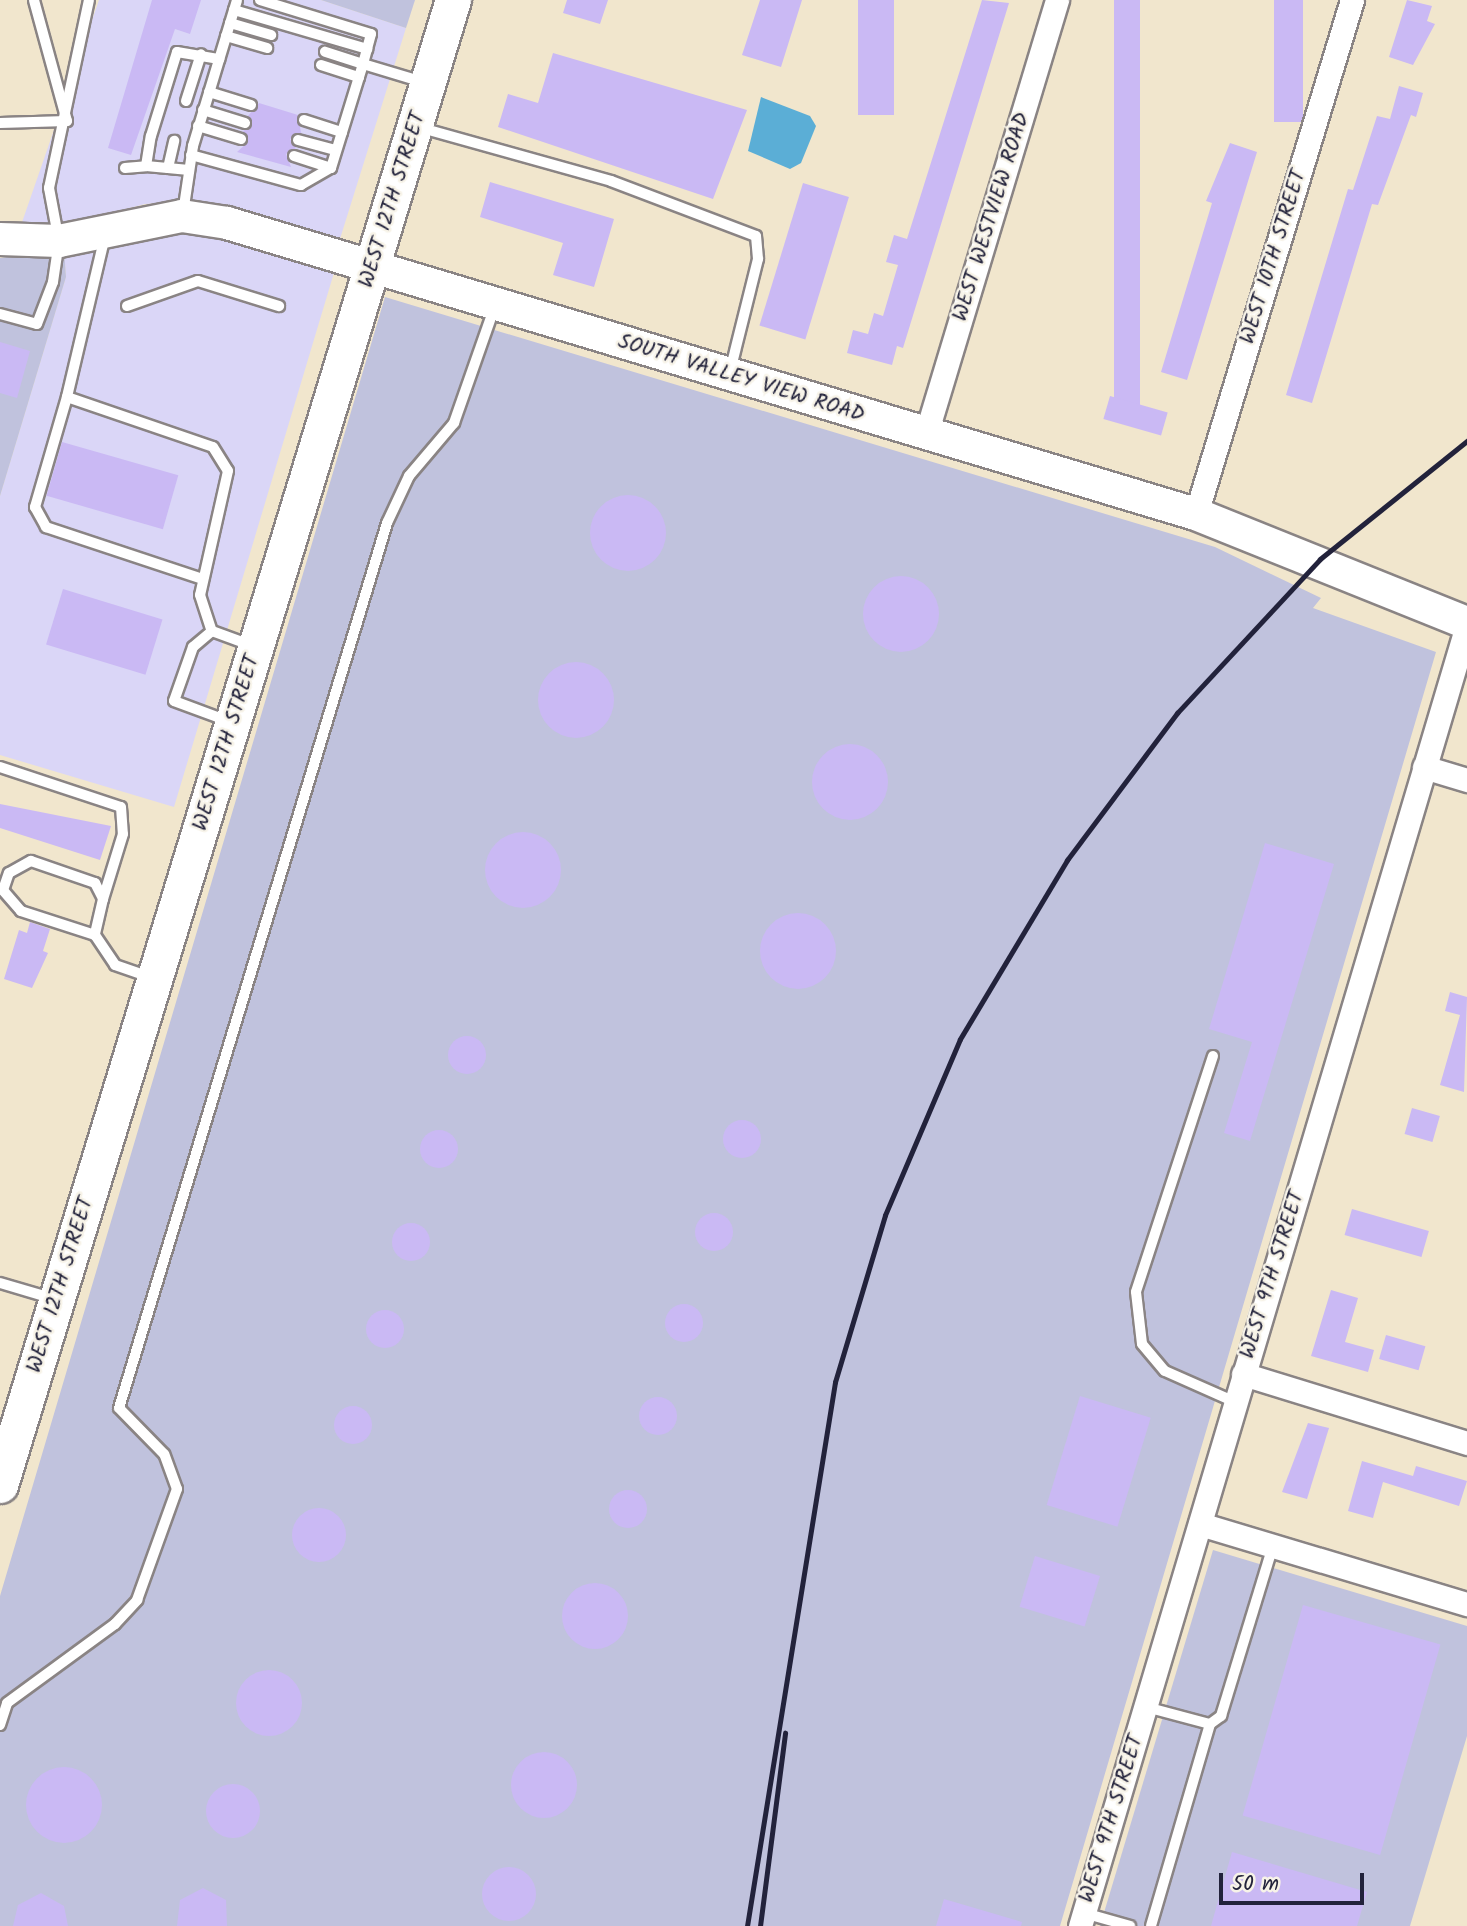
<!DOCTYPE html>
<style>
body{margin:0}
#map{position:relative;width:1467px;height:1926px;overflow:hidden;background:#f1e6cd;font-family:Kalam,sans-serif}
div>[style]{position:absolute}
.built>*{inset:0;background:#dad6f7}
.industrial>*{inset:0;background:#c0c2dd}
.water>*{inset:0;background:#5baed6}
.building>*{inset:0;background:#cab9f4;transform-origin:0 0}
.round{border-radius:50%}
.roads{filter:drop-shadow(2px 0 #8a8484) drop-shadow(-2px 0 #8a8484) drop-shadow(0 2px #8a8484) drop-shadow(0 -2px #8a8484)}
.lane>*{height:10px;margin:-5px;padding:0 5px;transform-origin:5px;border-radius:5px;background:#fff}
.street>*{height:23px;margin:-11.5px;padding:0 11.5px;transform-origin:11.5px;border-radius:11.5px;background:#fff}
.secondary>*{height:32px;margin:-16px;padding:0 16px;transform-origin:16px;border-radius:16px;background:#fff}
.primary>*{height:35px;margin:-17.5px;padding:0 17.5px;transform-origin:17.5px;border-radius:17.5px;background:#fff}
.rail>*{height:5px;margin:-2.5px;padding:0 2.5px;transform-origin:2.5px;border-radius:2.5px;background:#22223b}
span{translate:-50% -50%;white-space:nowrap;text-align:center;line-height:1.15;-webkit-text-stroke:5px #f7f3e8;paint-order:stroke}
.street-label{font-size:21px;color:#22223b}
.scale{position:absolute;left:1219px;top:1873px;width:145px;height:32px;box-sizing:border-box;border:4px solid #22223b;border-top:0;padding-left:9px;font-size:21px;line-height:24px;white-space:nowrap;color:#22223b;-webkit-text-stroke:5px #f7f3e8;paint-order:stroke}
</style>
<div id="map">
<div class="built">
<div style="clip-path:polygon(99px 0,321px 0,406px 28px,339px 242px,194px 201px,145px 204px,73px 223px,20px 228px)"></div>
<div style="clip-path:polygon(202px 226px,336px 266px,174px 807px,0 755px,0 496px,66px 277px,64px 249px)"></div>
</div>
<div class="industrial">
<div style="clip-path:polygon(321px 0,415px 0,406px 28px)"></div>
<div style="clip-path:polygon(64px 249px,66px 277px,0 496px,0 258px)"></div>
<div style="clip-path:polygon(385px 297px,1215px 547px,1321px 598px,1313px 608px,1436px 652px,1060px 1926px,0 1926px,0 1596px)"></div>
<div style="clip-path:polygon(1213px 1550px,1467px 1626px,1467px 1736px,1410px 1926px,1100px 1926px)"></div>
</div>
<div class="water">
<div style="clip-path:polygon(761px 97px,810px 116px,816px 126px,801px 163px,790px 169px,748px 151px)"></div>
</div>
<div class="building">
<div style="clip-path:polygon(152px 0,201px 0,190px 34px,175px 29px,131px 155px,108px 148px)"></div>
<div style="clip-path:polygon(567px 0,608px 0,600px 24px,563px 13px)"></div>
<div style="clip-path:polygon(760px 0,802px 0,781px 67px,742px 55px)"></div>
<div style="left:858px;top:0;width:36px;height:115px"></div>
<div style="clip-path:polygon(982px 0,1009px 3px,903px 348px,897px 346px,892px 365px,847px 353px,853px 330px,868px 334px,874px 313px,883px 316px,898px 265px,886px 262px,894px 235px,907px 239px)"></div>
<div style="left:1114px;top:0;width:26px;height:418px"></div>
<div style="left:1274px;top:0;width:29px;height:122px"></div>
<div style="clip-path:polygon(1407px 0,1432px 6px,1427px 21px,1435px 24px,1413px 65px,1389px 57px)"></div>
<div style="clip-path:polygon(553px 53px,747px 110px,713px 199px,498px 127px,508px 94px,538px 103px)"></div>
<div style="clip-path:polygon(1399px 86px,1423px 93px,1416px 117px,1411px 115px,1378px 205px,1372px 204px,1312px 403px,1286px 395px,1348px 189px,1353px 190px,1377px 116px,1390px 119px)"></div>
<div style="clip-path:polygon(259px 103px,298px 115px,301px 133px,290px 139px,296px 148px,286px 154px,291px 167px,237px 152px,248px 142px,243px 131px,252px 126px,248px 116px)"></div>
<div style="clip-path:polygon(1230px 143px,1257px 152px,1187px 380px,1161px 372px,1212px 203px,1206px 201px)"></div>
<div style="clip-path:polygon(490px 182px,614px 219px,594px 287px,553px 275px,563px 243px,480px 217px)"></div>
<div style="left:803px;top:183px;width:48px;height:149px;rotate:17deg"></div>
<div style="clip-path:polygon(0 342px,30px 351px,17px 398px,0 393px)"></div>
<div style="left:1110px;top:396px;width:60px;height:24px;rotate:16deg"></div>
<div style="left:62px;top:442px;width:121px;height:56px;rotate:16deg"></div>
<div class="round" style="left:590px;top:495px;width:76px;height:76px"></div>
<div class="round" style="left:863px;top:576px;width:76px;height:76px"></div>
<div style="left:63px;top:589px;width:104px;height:58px;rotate:17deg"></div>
<div class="round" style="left:538px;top:662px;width:76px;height:76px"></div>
<div class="round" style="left:812px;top:744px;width:76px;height:76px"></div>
<div style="clip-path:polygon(0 804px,111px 826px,100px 860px,0 828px)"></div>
<div class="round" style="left:485px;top:832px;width:76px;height:76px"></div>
<div style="clip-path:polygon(1265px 843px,1334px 864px,1250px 1141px,1224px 1133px,1252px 1042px,1209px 1029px)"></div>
<div class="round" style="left:760px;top:913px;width:76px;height:76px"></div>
<div style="clip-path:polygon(30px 922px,50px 929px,43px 951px,48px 953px,32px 988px,4px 979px,19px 930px,27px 933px)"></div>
<div style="clip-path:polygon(1450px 992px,1467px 997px,1464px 1092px,1440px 1085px,1460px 1015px,1445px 1011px)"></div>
<div class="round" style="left:448px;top:1036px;width:38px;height:38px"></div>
<div style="left:1412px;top:1108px;width:29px;height:27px;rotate:16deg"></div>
<div class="round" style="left:723px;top:1120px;width:38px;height:38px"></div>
<div class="round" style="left:420px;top:1130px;width:38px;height:38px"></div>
<div style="left:1352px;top:1209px;width:80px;height:27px;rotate:16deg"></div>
<div class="round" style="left:695px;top:1213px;width:38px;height:38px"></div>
<div class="round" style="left:392px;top:1223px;width:38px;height:38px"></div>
<div style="clip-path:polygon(1331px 1290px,1358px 1298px,1345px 1342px,1374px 1350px,1368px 1372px,1311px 1356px)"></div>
<div class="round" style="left:665px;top:1304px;width:38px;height:38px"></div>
<div class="round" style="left:366px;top:1310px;width:38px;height:38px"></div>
<div style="left:1386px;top:1335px;width:41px;height:25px;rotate:16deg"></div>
<div style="left:1080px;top:1396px;width:74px;height:114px;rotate:17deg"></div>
<div class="round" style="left:639px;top:1397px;width:38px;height:38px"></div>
<div class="round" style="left:334px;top:1406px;width:38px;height:38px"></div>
<div style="clip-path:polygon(1308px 1423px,1329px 1428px,1307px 1499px,1282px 1492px)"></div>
<div style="clip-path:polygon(1362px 1461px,1413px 1476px,1416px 1466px,1467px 1481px,1459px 1506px,1383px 1482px,1373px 1518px,1348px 1511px)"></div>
<div class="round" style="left:609px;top:1490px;width:38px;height:38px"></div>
<div class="round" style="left:292px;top:1508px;width:54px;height:54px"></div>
<div style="left:1035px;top:1556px;width:68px;height:53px;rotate:17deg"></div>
<div class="round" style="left:562px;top:1583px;width:66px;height:66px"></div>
<div style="left:1303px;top:1605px;width:143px;height:219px;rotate:16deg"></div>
<div class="round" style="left:236px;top:1670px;width:66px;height:66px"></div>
<div class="round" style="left:511px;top:1752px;width:66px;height:66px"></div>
<div class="round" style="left:26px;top:1767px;width:76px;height:76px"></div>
<div class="round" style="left:206px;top:1784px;width:54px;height:54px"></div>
<div style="clip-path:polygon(1232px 1852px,1367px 1892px,1357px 1926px,1211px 1926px)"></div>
<div class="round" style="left:482px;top:1867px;width:54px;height:54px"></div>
<div style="clip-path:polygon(203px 1888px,226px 1900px,227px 1926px,177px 1926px,180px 1900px)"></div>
<div style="clip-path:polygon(41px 1893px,64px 1906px,68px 1926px,13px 1926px,18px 1905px)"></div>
<div style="clip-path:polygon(944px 1899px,1022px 1922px,1021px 1926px,936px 1926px)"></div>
</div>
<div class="roads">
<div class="lane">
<div style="left:260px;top:0;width:116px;rotate:17deg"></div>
<div style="left:371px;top:34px;width:31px;rotate:105deg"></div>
<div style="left:363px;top:64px;width:63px;rotate:16.7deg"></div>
<div style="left:234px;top:10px;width:139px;rotate:16.3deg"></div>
<div style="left:230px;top:23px;width:43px;rotate:16.3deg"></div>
<div style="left:226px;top:36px;width:43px;rotate:16.3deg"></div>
<div style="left:321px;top:65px;width:40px;rotate:18deg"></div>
<div style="left:209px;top:92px;width:44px;rotate:17.2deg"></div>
<div style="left:186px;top:101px;width:49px;rotate:-72.3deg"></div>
<div style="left:203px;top:110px;width:44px;rotate:17.2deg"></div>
<div style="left:304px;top:120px;width:40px;rotate:18deg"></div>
<div style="left:0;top:123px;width:67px;rotate:-1.7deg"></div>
<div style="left:67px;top:121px;width:125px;rotate:-105.3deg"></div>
<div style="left:198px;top:126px;width:45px;rotate:16.8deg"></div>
<div style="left:418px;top:127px;width:200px;rotate:15.6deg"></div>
<div style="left:611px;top:181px;width:155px;rotate:20.8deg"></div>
<div style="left:756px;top:236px;width:23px;rotate:85deg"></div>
<div style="left:758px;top:259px;width:115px;rotate:104deg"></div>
<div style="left:298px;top:140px;width:39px;rotate:15deg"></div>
<div style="left:191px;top:155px;width:114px;rotate:15.3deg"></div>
<div style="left:301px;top:185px;width:34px;rotate:-30deg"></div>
<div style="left:331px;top:168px;width:109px;rotate:-72.9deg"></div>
<div style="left:363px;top:64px;width:40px;rotate:-162deg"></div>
<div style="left:294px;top:156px;width:39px;rotate:18deg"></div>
<div style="left:125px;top:168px;width:21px;rotate:-5deg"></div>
<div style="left:168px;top:168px;width:28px;rotate:-77deg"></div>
<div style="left:189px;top:170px;width:43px;rotate:-174.7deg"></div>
<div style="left:146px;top:166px;width:30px;rotate:-81deg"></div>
<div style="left:151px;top:136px;width:88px;rotate:-72.8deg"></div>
<div style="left:177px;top:52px;width:43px;rotate:9.5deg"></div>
<div style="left:183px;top:213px;width:68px;rotate:-81.5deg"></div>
<div style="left:193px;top:146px;width:152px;rotate:-73.2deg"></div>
<div style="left:105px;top:236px;width:165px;rotate:103.3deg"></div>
<div style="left:67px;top:397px;width:154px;rotate:18.9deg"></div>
<div style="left:213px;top:447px;width:28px;rotate:58deg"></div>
<div style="left:228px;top:471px;width:127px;rotate:102.7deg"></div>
<div style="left:200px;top:595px;width:38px;rotate:72deg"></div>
<div style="left:212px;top:631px;width:40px;rotate:20.2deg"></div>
<div style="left:127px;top:306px;width:75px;rotate:-19.4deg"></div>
<div style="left:198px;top:281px;width:85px;rotate:17.2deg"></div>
<div style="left:0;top:314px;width:38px;rotate:15deg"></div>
<div style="left:37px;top:324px;width:45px;rotate:-69.1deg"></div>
<div style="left:53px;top:282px;width:41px;rotate:-81.7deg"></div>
<div style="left:59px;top:241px;width:54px;rotate:-100.7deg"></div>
<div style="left:49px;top:188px;width:192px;rotate:-78deg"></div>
<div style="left:67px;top:397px;width:115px;rotate:106.2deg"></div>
<div style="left:35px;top:507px;width:23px;rotate:61deg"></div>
<div style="left:46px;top:527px;width:164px;rotate:18.4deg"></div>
<div style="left:212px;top:631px;width:25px;rotate:140deg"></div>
<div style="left:193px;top:647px;width:57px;rotate:109.4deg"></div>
<div style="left:174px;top:701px;width:58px;rotate:20.3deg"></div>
<div style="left:0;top:767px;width:127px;rotate:18.3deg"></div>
<div style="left:121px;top:807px;width:27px;rotate:86deg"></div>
<div style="left:123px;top:834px;width:68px;rotate:107.1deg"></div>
<div style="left:95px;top:935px;width:78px;rotate:-162deg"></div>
<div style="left:21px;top:911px;width:28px;rotate:-131deg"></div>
<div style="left:3px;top:890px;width:18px;rotate:-71deg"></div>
<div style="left:9px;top:873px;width:25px;rotate:-29deg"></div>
<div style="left:31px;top:861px;width:68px;rotate:19deg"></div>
<div style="left:95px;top:883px;width:18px;rotate:63deg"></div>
<div style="left:103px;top:899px;width:37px;rotate:103deg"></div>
<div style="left:95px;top:935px;width:36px;rotate:56deg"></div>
<div style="left:115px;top:965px;width:36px;rotate:19deg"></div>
<div style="left:1213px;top:1056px;width:248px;rotate:108.1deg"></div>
<div style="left:1136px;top:1292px;width:52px;rotate:83.4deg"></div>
<div style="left:1142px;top:1344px;width:35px;rotate:50deg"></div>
<div style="left:1165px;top:1371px;width:77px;rotate:23.9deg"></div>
<div style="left:0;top:1283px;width:53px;rotate:16.4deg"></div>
<div style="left:1146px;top:1707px;width:66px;rotate:14.9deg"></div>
<div style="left:1210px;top:1724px;width:210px;rotate:106.3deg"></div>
<div style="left:1210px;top:1724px;width:14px;rotate:-36deg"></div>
<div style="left:1221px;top:1716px;width:178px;rotate:-73deg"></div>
<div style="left:0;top:1725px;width:23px;rotate:-72deg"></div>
<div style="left:7px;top:1703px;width:134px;rotate:-36.2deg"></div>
<div style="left:115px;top:1624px;width:33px;rotate:-47deg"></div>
<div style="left:137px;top:1600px;width:118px;rotate:-70.2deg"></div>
<div style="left:177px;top:1489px;width:37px;rotate:-110deg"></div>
<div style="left:164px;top:1454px;width:64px;rotate:-134.4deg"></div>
<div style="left:119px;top:1408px;width:925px;rotate:-73.15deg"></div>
<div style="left:387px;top:523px;width:52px;rotate:-64.9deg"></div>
<div style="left:409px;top:476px;width:70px;rotate:-49.7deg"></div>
<div style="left:454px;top:423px;width:124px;rotate:-70.7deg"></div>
<div style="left:1084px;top:1913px;width:48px;rotate:15.8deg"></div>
</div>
<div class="street">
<div style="left:926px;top:434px;width:453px;rotate:-73.2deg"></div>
<div style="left:1196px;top:514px;width:537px;rotate:-73.12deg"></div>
<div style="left:1424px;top:767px;width:45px;rotate:16.8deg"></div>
<div style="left:1243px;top:1374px;width:234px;rotate:17.1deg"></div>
<div style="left:1200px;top:1524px;width:279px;rotate:16.7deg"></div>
<div style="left:1080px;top:1926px;width:1357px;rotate:-73.43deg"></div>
</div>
<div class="secondary">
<div style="left:0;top:239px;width:59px;rotate:1.9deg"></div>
<div style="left:59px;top:241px;width:126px;rotate:-11.5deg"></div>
<div style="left:182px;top:216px;width:46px;rotate:8.8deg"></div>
<div style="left:227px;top:223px;width:1012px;rotate:16.72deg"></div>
<div style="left:1196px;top:514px;width:292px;rotate:21.9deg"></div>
</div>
<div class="primary">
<div style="left:0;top:1485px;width:1553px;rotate:-73.04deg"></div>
</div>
</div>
<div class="rail">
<div style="left:747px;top:1926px;width:551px;rotate:-80.81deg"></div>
<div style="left:835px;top:1382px;width:174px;rotate:-73.3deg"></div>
<div style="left:885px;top:1215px;width:191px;rotate:-66.9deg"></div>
<div style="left:960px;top:1039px;width:209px;rotate:-59.1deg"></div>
<div style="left:1067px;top:860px;width:184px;rotate:-53.2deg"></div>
<div style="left:1177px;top:713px;width:210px;rotate:-47.1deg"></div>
<div style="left:1320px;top:559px;width:189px;rotate:-38.8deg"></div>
<div style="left:760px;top:1926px;width:195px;rotate:-82.6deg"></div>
</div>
<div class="street-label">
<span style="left:393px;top:200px;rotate:-73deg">WEST 12TH STREET</span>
<span style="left:992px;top:217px;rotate:-73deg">WEST WESTVIEW ROAD</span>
<span style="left:1274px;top:257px;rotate:-73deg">WEST 10TH STREET</span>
<span style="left:741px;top:379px;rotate:17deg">SOUTH VALLEY VIEW ROAD</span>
<span style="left:227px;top:743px;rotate:-73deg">WEST 12TH STREET</span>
<span style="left:1273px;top:1275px;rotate:-73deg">WEST 9TH STREET</span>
<span style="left:61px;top:1285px;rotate:-73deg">WEST 12TH STREET</span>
<span style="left:1112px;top:1819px;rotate:-73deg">WEST 9TH STREET</span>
</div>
<div class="scale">50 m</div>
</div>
